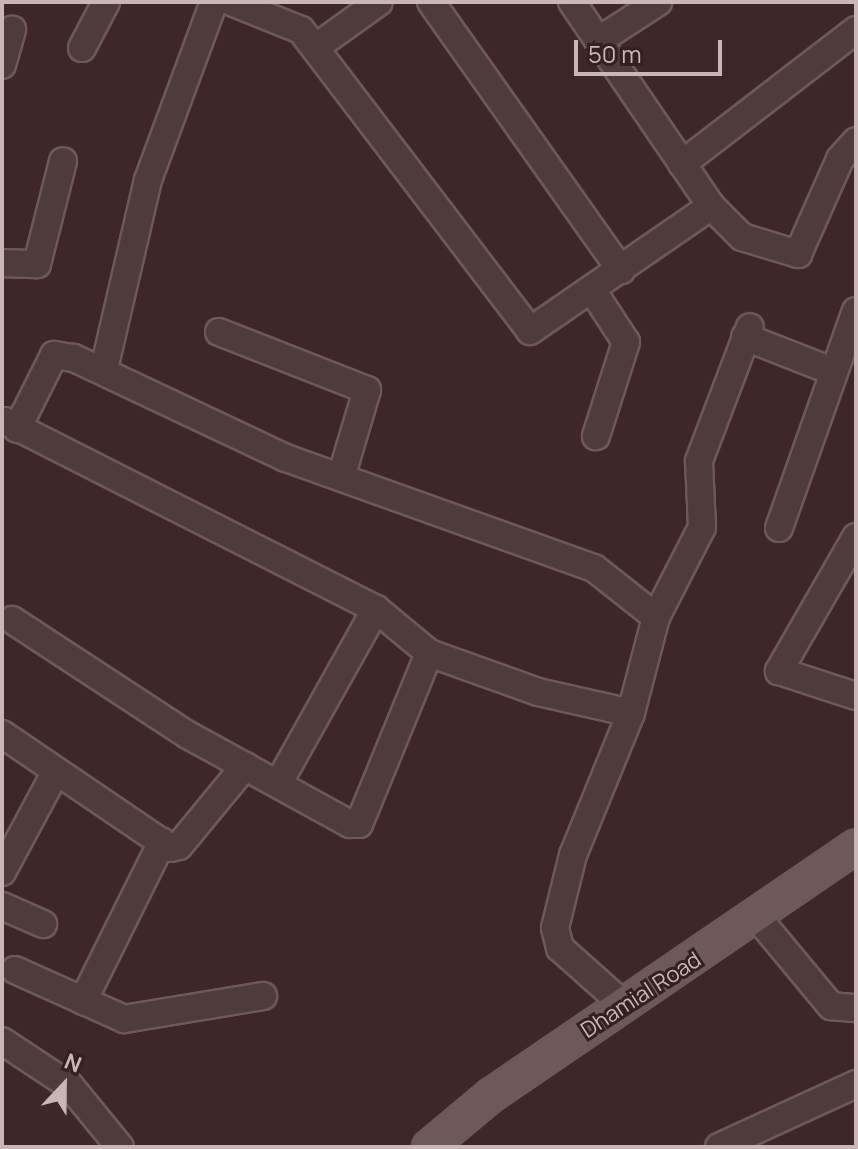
<!DOCTYPE html>
<style>
body{margin:0}
#map{position:relative;width:858px;height:1149px;overflow:hidden;background:#3e2728;font-family:Manrope,sans-serif}
div>[style]{position:absolute}
.roads{filter:drop-shadow(2px 0 #6c595a) drop-shadow(-2px 0 #6c595a) drop-shadow(0 2px #6c595a) drop-shadow(0 -2px #6c595a)}
.minor>*{height:26px;margin:-13px;padding:0 13px;transform-origin:13px;border-radius:13px;background:#4e3b3c}
.major>*{height:32px;margin:-16px;padding:0 16px;transform-origin:16px;border-radius:16px;background:#6e595a}
span{translate:-50% -50%;white-space:nowrap;text-align:center;line-height:1.15;-webkit-text-stroke:6px #332021;paint-order:stroke}
.street-label{font-size:22px;color:#c9b7b7}
.frame{position:absolute;inset:0;border:4px solid #c9b7b7;pointer-events:none}
.north{position:absolute;left:24px;top:1045px;width:80px;height:80px;-webkit-text-stroke:6px #332021;paint-order:stroke;rotate:22deg;font-size:22px;font-weight:700;line-height:32px;text-align:center;color:#c9b7b7}
.north::after{content:'';display:block;margin:auto;width:28px;height:36px;background:#c9b7b7;clip-path:polygon(50% 0,100% 100%,50% 72%,0 100%)}
.scale{position:absolute;left:574px;top:40px;width:148px;height:36px;box-sizing:border-box;border:4px solid #c9b7b7;border-top:0;padding-left:10px;font-size:24px;line-height:28px;white-space:nowrap;color:#c9b7b7;-webkit-text-stroke:6px #332021;paint-order:stroke}
</style>
<div id="map">
<div class="roads">
<div class="minor">
<div style="left:231px;top:2px;width:75px;rotate:21.8deg"></div>
<div style="left:301px;top:30px;width:378px;rotate:52.7deg"></div>
<div style="left:530px;top:331px;width:220px;rotate:-34.6deg"></div>
<div style="left:431px;top:2px;width:329px;rotate:54.7deg"></div>
<div style="left:572px;top:2px;width:247px;rotate:55.7deg"></div>
<div style="left:711px;top:206px;width:44px;rotate:45deg"></div>
<div style="left:742px;top:237px;width:59px;rotate:16.9deg"></div>
<div style="left:798px;top:254px;width:104px;rotate:-66.1deg"></div>
<div style="left:840px;top:159px;width:24px;rotate:-48deg"></div>
<div style="left:598px;top:41px;width:72px;rotate:-33deg"></div>
<div style="left:316px;top:47px;width:77px;rotate:-35.5deg"></div>
<div style="left:82px;top:48px;width:52px;rotate:-62.4deg"></div>
<div style="left:2px;top:65px;width:37px;rotate:-74deg"></div>
<div style="left:682px;top:164px;width:220px;rotate:-37.6deg"></div>
<div style="left:2px;top:263px;width:35px;rotate:2deg"></div>
<div style="left:37px;top:264px;width:106px;rotate:-75.8deg"></div>
<div style="left:592px;top:290px;width:62px;rotate:56.8deg"></div>
<div style="left:626px;top:342px;width:99px;rotate:107.7deg"></div>
<div style="left:219px;top:332px;width:159px;rotate:21.4deg"></div>
<div style="left:367px;top:390px;width:91px;rotate:106.6deg"></div>
<div style="left:745px;top:337px;width:93px;rotate:21.3deg"></div>
<div style="left:104px;top:369px;width:194px;rotate:-76.9deg"></div>
<div style="left:148px;top:180px;width:190px;rotate:-69.7deg"></div>
<div style="left:5px;top:421px;width:416px;rotate:26.9deg"></div>
<div style="left:376px;top:609px;width:69px;rotate:39.7deg"></div>
<div style="left:429px;top:653px;width:116px;rotate:19.7deg"></div>
<div style="left:538px;top:692px;width:95px;rotate:12.7deg"></div>
<div style="left:17px;top:429px;width:83px;rotate:-63.4deg"></div>
<div style="left:54px;top:355px;width:20px;rotate:9deg"></div>
<div style="left:74px;top:358px;width:234px;rotate:25.3deg"></div>
<div style="left:286px;top:458px;width:327px;rotate:19.7deg"></div>
<div style="left:594px;top:568px;width:79px;rotate:38.3deg"></div>
<div style="left:656px;top:617px;width:99px;rotate:104.6deg"></div>
<div style="left:631px;top:713px;width:153px;rotate:112.2deg"></div>
<div style="left:573px;top:855px;width:75px;rotate:103.9deg"></div>
<div style="left:555px;top:928px;width:21px;rotate:76deg"></div>
<div style="left:560px;top:948px;width:87px;rotate:41.7deg"></div>
<div style="left:779px;top:528px;width:230px;rotate:-70.5deg"></div>
<div style="left:856px;top:537px;width:155px;rotate:119.9deg"></div>
<div style="left:779px;top:671px;width:81px;rotate:18deg"></div>
<div style="left:656px;top:617px;width:101px;rotate:-62.9deg"></div>
<div style="left:702px;top:527px;width:66px;rotate:-92.6deg"></div>
<div style="left:699px;top:461px;width:143px;rotate:-69.2deg"></div>
<div style="left:12px;top:620px;width:210px;rotate:33.2deg"></div>
<div style="left:188px;top:735px;width:185px;rotate:28.8deg"></div>
<div style="left:350px;top:824px;width:9px"></div>
<div style="left:359px;top:824px;width:185px;rotate:-67.7deg"></div>
<div style="left:2px;top:734px;width:203px;rotate:34.2deg"></div>
<div style="left:170px;top:848px;width:9px;rotate:-13deg"></div>
<div style="left:179px;top:846px;width:104px;rotate:-50.5deg"></div>
<div style="left:278px;top:784px;width:201px;rotate:-60.8deg"></div>
<div style="left:2px;top:872px;width:112px;rotate:-61.8deg"></div>
<div style="left:2px;top:906px;width:45px;rotate:23.7deg"></div>
<div style="left:757px;top:917px;width:116px;rotate:50.3deg"></div>
<div style="left:831px;top:1006px;width:25px;rotate:5deg"></div>
<div style="left:15px;top:970px;width:120px;rotate:24.2deg"></div>
<div style="left:124px;top:1019px;width:141px;rotate:-9.4deg"></div>
<div style="left:83px;top:1001px;width:178px;rotate:-63.6deg"></div>
<div style="left:2px;top:1041px;width:82px;rotate:33.5deg"></div>
<div style="left:70px;top:1086px;width:79px;rotate:50.7deg"></div>
<div style="left:719px;top:1147px;width:151px;rotate:-24.7deg"></div>
</div>
<div class="major">
<div style="left:429px;top:1147px;width:80px;rotate:-39.9deg"></div>
<div style="left:490px;top:1096px;width:443px;rotate:-34.3deg"></div>
</div>
</div>
<div class="street-label">
<span style="left:641px;top:995px;rotate:-33deg">Dhamial Road</span>
</div>
<div class="frame"></div>
<div class="north">N</div>
<div class="scale">50 m</div>
</div>
